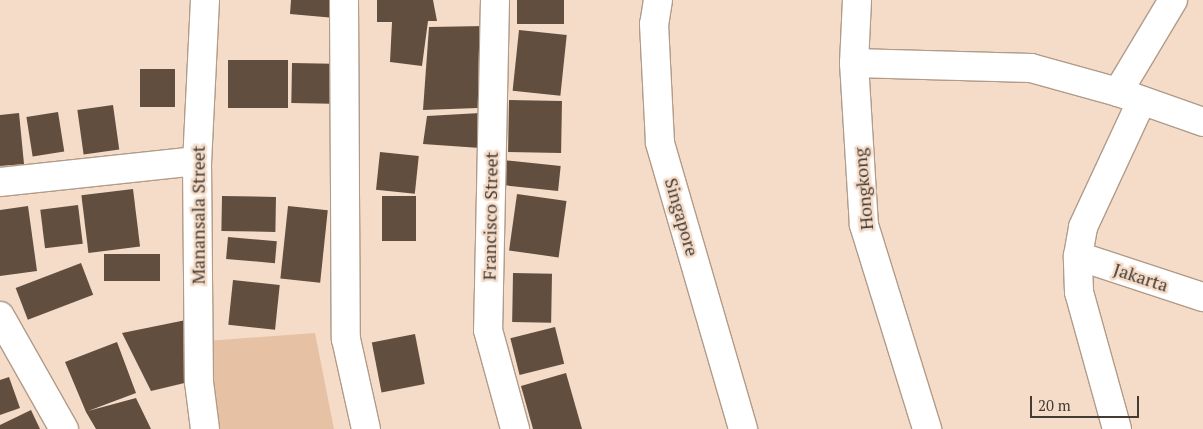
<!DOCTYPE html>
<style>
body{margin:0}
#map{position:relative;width:1203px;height:429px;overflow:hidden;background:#f4dcc9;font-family:"PT Serif",serif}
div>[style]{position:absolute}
.green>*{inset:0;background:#e6c1a4}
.building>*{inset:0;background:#624e3e;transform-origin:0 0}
.roads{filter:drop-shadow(1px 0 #b19b89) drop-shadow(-1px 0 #b19b89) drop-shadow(0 1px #b19b89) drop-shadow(0 -1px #b19b89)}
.minor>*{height:28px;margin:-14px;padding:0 14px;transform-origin:14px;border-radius:14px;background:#fff}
span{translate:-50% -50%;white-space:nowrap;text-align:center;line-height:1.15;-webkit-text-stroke:5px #f4dcc9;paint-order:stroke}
.street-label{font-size:18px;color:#443b33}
.scale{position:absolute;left:1030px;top:396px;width:109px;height:22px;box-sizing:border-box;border:2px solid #443b33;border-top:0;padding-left:6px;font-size:15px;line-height:18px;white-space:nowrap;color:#443b33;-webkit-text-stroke:4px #f4dcc9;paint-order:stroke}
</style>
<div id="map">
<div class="green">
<div style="clip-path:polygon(315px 333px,334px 429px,217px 429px,206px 341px)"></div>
</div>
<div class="building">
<div style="clip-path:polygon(291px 0,337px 0,335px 18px,290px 14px)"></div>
<div style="clip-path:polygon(377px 0,433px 0,437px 21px,428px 21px,422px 66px,390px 62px,392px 22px,377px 22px)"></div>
<div style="left:517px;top:0;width:47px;height:24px"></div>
<div style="clip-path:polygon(485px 26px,478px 108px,423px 110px,429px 27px)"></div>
<div style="left:519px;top:30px;width:48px;height:61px;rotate:6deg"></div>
<div style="left:228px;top:60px;width:60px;height:48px"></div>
<div style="left:292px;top:63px;width:40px;height:40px;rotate:1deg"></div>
<div style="left:140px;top:69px;width:35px;height:38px"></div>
<div style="left:509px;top:100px;width:53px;height:52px;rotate:1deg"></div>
<div style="left:113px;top:105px;width:45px;height:36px;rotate:82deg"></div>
<div style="left:58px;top:112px;width:40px;height:32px;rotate:81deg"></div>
<div style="clip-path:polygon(19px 113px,24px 164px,0 166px,0 115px)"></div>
<div style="clip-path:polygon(480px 113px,480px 148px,423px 144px,427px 116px)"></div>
<div style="left:380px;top:152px;width:39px;height:38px;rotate:6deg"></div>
<div style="left:503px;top:160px;width:58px;height:25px;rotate:6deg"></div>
<div style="left:133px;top:189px;width:58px;height:52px;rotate:83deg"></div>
<div style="left:517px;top:194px;width:50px;height:57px;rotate:8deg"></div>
<div style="left:222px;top:196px;width:54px;height:35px;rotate:1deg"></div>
<div style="left:382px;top:196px;width:34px;height:45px"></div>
<div style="left:78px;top:205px;width:39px;height:38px;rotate:83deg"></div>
<div style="clip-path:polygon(28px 206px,37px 271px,0 276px,0 210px)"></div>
<div style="left:288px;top:206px;width:40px;height:73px;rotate:6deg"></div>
<div style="left:228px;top:237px;width:49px;height:22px;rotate:5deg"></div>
<div style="left:160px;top:254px;width:27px;height:56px;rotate:90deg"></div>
<div style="left:81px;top:263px;width:34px;height:70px;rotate:69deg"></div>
<div style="left:513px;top:273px;width:39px;height:49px;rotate:1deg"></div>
<div style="left:233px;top:280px;width:47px;height:45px;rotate:6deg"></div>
<div style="clip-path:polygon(186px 320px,197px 380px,151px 391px,122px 333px)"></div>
<div style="left:555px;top:327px;width:38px;height:46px;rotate:76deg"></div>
<div style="left:415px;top:334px;width:51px;height:44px;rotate:79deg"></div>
<div style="clip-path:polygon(117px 342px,136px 393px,88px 411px,136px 398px,151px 429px,96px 429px,86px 412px,65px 362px)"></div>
<div style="clip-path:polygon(566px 373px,582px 429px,533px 429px,521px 386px)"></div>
<div style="clip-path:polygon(9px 377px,20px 408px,0 415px,0 380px)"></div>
<div style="clip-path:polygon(31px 410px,40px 429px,0 429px,0 425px)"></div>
</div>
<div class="roads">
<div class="minor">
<div style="left:205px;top:0;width:161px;rotate:92.8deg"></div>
<div style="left:197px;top:161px;width:221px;rotate:89.5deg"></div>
<div style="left:199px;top:382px;width:47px;rotate:82.7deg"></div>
<div style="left:344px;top:0;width:339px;rotate:89.7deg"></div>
<div style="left:346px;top:339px;width:92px;rotate:77.5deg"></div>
<div style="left:495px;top:0;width:330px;rotate:91.2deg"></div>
<div style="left:488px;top:330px;width:103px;rotate:74.7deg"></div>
<div style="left:658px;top:0;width:24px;rotate:99deg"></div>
<div style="left:654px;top:24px;width:119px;rotate:87.1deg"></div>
<div style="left:660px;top:143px;width:298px;rotate:73.8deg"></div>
<div style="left:857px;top:0;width:63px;rotate:92.7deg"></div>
<div style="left:854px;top:63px;width:162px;rotate:86.5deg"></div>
<div style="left:864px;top:225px;width:214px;rotate:72.8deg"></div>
<div style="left:854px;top:63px;width:177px;rotate:1.6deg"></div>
<div style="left:1031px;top:68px;width:90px;rotate:15.4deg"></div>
<div style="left:1118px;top:92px;width:90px;rotate:19.4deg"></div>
<div style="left:1118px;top:92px;width:107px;rotate:-59.1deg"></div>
<div style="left:0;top:182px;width:198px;rotate:-6.1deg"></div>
<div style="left:1078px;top:256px;width:132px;rotate:18.2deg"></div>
<div style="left:0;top:316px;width:130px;rotate:60.5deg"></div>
<div style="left:1117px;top:429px;width:142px;rotate:-105.5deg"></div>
<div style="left:1079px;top:292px;width:36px;rotate:-92deg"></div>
<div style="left:1078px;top:256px;width:29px;rotate:-80deg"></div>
<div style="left:1083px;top:227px;width:138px;rotate:-65.1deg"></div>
</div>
</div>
<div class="street-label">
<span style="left:863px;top:189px;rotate:-95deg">Hongkong</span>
<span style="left:198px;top:215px;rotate:-90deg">Manansala Street</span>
<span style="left:490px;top:216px;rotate:-89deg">Francisco Street</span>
<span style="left:682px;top:217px;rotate:74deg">Singapore</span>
<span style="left:1141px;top:277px;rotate:18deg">Jakarta</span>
</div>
<div class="scale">20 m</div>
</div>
